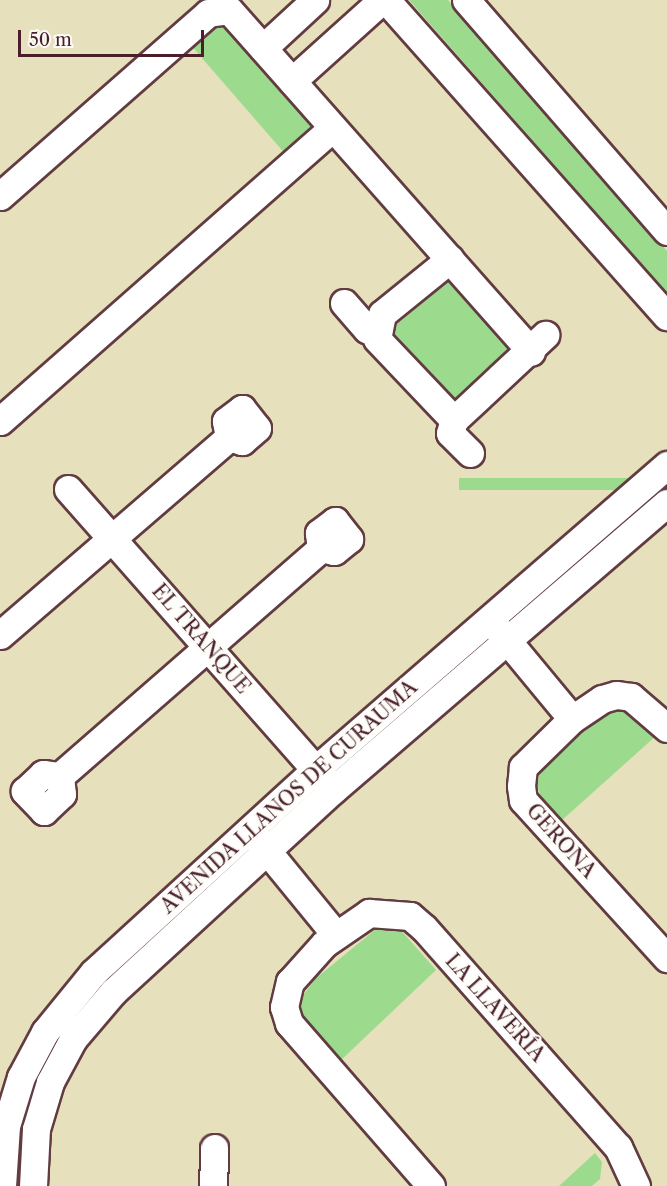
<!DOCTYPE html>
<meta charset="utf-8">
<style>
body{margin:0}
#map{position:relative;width:667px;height:1186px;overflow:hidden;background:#e7e0bc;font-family:"Libre Caslon Text",serif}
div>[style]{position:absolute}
.green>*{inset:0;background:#9cda8e;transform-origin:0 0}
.roads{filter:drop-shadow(2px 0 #623c41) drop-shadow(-2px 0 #623c41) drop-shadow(0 2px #623c41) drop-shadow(0 -2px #623c41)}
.minor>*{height:27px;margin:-13.5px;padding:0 13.5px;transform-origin:13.5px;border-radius:13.5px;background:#fff}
span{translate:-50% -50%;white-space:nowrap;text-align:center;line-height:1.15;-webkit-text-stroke:4.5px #fdfcf7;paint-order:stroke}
.street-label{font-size:20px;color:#4a1f2b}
.scale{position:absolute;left:18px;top:30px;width:186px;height:27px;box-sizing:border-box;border:3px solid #4a1f2b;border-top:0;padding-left:8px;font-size:18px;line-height:21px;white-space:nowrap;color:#4a1f2b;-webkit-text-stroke:4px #fdfcf7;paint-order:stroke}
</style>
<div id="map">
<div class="green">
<div style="clip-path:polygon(409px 0,448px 0,667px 251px,667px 294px)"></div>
<div style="left:221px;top:16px;width:150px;height:42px;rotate:49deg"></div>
<div style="left:451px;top:279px;width:97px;height:79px;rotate:50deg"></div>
<div style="left:667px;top:478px;width:12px;height:208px;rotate:90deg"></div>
<div style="clip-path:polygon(618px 708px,631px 712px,657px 735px,561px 821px,541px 798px,536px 781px,548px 761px,609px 710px)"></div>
<div style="clip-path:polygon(381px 925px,398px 927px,436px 970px,339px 1062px,307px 1024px,299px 1011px,300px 1000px,315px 979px)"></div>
<div style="clip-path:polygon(20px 1144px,23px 1144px,28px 1186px,16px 1186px,15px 1149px)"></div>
<div style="clip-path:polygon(595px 1153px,602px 1162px,600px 1179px,592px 1186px,559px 1186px)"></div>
</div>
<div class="roads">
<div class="minor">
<div style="left:386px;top:0;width:423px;rotate:48.4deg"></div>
<div style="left:466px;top:0;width:306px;rotate:49deg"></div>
<div style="left:263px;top:48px;width:71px;rotate:-42.7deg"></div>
<div style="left:292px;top:81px;width:121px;rotate:-42deg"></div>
<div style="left:0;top:196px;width:277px;rotate:-41.3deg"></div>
<div style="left:208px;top:13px;width:21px;rotate:-8deg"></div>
<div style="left:229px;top:10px;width:456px;rotate:48.5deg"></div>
<div style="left:450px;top:259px;width:87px;rotate:141deg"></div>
<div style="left:382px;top:314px;width:25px;rotate:101deg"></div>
<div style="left:377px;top:339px;width:112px;rotate:46.5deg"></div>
<div style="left:344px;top:303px;width:35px;rotate:49deg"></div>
<div style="left:367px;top:329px;width:11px;rotate:5deg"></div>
<div style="left:242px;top:409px;width:24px;rotate:52deg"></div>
<div style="left:257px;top:428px;width:20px;rotate:139deg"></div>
<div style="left:242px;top:441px;width:14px;rotate:-163deg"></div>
<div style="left:229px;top:437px;width:16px;rotate:-101deg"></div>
<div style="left:226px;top:421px;width:20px;rotate:-37deg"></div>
<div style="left:0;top:421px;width:443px;rotate:-41.4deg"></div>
<div style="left:470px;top:453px;width:28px;rotate:-135deg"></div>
<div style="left:450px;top:433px;width:14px;rotate:-73deg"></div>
<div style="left:454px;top:420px;width:125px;rotate:-43deg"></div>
<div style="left:68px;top:489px;width:392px;rotate:48.6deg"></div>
<div style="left:335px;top:521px;width:23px;rotate:52deg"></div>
<div style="left:349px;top:539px;width:19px;rotate:141deg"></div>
<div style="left:334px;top:551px;width:13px;rotate:-167deg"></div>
<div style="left:321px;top:548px;width:15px;rotate:-98deg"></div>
<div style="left:319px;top:533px;width:20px;rotate:-37deg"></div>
<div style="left:496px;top:627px;width:119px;rotate:50.4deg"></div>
<div style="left:0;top:635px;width:303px;rotate:-40.8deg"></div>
<div style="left:667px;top:728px;width:48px;rotate:-139.3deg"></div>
<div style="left:631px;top:697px;width:15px;rotate:-172deg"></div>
<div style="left:616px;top:695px;width:15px;rotate:164deg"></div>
<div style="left:602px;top:699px;width:36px;rotate:146deg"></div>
<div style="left:572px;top:719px;width:69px;rotate:135.6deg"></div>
<div style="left:523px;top:767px;width:19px;rotate:96deg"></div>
<div style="left:521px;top:786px;width:14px;rotate:82deg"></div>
<div style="left:523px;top:800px;width:214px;rotate:47.7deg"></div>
<div style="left:43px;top:774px;width:17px;rotate:7deg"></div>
<div style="left:60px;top:776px;width:18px;rotate:84deg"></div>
<div style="left:62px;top:794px;width:25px;rotate:137deg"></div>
<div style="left:44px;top:811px;width:28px;rotate:-134deg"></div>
<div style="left:25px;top:791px;width:25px;rotate:-43deg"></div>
<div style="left:60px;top:776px;width:347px;rotate:-41.1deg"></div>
<div style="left:254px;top:835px;width:128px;rotate:50.7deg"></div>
<div style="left:2px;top:1186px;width:60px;rotate:-86.2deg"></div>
<div style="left:6px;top:1126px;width:51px;rotate:-73deg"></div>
<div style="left:21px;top:1077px;width:51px;rotate:-61.9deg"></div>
<div style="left:45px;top:1032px;width:77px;rotate:-50.8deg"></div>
<div style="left:94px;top:972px;width:299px;rotate:-42.4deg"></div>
<div style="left:315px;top:770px;width:466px;rotate:-40.9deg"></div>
<div style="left:33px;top:1186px;width:57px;rotate:-87deg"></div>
<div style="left:36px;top:1129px;width:49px;rotate:-73.4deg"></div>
<div style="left:50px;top:1082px;width:49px;rotate:-61.9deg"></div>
<div style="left:73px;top:1039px;width:62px;rotate:-49.6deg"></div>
<div style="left:113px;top:992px;width:299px;rotate:-42.6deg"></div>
<div style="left:333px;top:790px;width:440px;rotate:-40.7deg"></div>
<div style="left:213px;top:1186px;width:38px;rotate:-88deg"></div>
<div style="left:431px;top:1186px;width:216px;rotate:-131.1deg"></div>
<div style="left:289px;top:1023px;width:17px;rotate:-107deg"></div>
<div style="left:284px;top:1007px;width:26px;rotate:-77deg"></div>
<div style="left:290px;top:982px;width:51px;rotate:-48.2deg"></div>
<div style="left:324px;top:944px;width:55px;rotate:-34.6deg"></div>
<div style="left:369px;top:913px;width:41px;rotate:4.2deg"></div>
<div style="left:410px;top:916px;width:18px;rotate:41deg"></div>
<div style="left:424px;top:928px;width:293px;rotate:48.5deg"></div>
<div style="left:618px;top:1147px;width:43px;rotate:65.2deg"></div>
</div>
</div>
<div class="street-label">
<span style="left:201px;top:639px;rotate:49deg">EL TRANQUE</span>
<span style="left:289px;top:797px;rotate:-42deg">AVENIDA LLANOS DE CURAUMA</span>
<span style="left:561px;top:841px;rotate:48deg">GERONA</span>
<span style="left:495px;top:1008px;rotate:48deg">LA LLAVERÍA</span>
</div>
<div class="scale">50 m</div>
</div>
